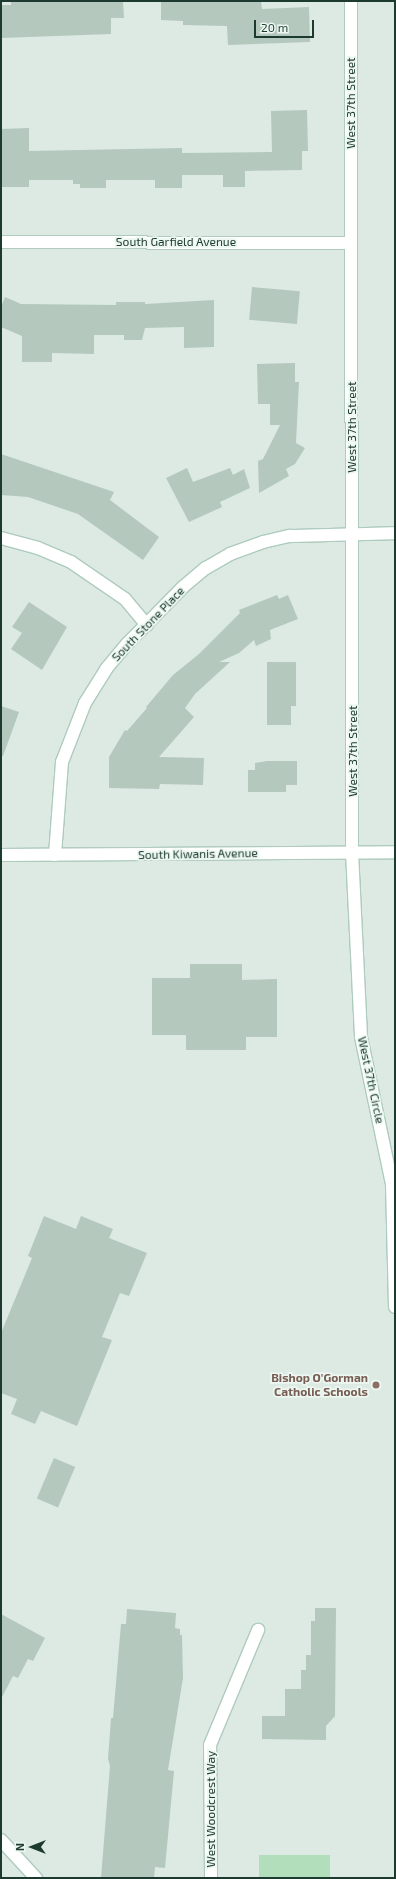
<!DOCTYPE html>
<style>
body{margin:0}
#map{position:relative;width:396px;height:1879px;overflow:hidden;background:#dceae3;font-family:"Exo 2",sans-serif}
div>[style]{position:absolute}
.green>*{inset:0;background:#b2debb;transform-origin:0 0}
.building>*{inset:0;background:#b4c8be;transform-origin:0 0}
.roads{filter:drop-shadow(1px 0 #aecbbe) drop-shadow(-1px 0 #aecbbe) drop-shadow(0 1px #aecbbe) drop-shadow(0 -1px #aecbbe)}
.street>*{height:12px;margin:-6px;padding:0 6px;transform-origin:6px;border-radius:6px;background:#fff}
.secondary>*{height:12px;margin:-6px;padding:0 6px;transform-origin:6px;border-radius:6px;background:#fff}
.dots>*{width:11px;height:11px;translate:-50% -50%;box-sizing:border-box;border:2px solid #ecf7f1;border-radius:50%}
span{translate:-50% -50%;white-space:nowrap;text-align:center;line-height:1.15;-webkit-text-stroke:3.5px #ecf7f1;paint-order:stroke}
.street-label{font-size:12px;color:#1d3a30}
.education-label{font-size:12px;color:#785e54;font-weight:700}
.right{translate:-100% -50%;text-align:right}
.frame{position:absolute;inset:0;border:2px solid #1d3a30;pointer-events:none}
.north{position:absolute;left:12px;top:1827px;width:40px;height:40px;-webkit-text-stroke:3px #ecf7f1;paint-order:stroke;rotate:270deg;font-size:11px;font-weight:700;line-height:16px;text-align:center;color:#1d3a30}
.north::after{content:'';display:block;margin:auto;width:14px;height:18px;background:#1d3a30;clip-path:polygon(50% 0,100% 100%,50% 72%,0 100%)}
.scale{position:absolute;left:254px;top:20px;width:60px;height:18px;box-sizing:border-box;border:2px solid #1d3a30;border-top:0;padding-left:5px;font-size:12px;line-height:14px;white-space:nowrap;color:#1d3a30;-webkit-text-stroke:3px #ecf7f1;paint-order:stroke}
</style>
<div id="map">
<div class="green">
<div style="left:259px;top:1855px;width:71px;height:23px"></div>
</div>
<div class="building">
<div style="clip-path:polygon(11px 1px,123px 1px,124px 18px,111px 18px,111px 34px,1px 38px,1px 5px,11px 5px)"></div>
<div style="clip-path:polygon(161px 1px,261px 1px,262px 9px,309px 7px,310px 42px,228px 45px,227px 26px,183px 25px,183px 21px,161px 20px)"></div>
<div style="clip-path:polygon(307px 110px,308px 151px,302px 151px,302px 170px,245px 171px,245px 187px,223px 187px,223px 175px,182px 175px,182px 188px,155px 188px,155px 180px,106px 180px,106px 188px,80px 188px,80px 184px,73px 184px,73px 180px,29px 180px,29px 187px,1px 187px,1px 129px,29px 128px,29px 151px,182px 148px,182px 153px,272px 152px,271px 111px)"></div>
<div style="left:252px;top:287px;width:48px;height:33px;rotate:5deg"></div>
<div style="clip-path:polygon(5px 297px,21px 304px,116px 305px,116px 302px,145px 302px,145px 304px,214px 300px,214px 347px,184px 348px,184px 327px,145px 328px,142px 340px,124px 340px,124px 335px,94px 335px,94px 354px,52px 353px,52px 362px,22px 362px,22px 336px,1px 327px,1px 307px)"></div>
<div style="clip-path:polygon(295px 363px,295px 382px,299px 382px,296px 443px,305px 448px,295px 464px,286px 469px,289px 476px,259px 493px,258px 461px,263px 459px,280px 425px,270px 425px,270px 404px,258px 404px,257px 364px)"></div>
<div style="clip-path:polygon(1px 454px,114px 492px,110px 500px,159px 537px,143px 560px,78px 514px,28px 497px,1px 495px)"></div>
<div style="clip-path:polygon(187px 468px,193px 482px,230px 468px,233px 475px,244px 469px,250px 488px,220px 502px,222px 507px,189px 522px,166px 478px)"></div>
<div style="clip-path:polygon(277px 595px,279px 599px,288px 595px,298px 619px,270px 630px,271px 639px,256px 646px,254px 640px,239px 653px,219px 662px,230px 662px,195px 694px,185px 708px,194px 717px,159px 757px,204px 758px,203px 785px,160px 784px,159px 789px,109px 788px,109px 757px,125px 730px,127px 731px,147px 708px,146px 707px,173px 675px,199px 654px,240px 613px,239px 610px)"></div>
<div style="clip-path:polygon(29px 602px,67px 627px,42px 670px,11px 649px,22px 633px,12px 627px)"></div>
<div style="clip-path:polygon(267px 662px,296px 662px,296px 706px,291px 706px,291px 725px,267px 725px)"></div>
<div style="clip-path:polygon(1px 706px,19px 712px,3px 756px,1px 756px)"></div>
<div style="clip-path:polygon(267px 761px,297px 761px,297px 785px,286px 785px,286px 792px,248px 792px,248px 770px,255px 770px,255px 763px)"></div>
<div style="clip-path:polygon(190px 964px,242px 964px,242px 980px,277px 979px,277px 1037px,246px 1037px,246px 1050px,186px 1050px,186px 1035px,152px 1035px,152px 978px,190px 978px)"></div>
<div style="clip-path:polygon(44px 1216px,76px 1229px,81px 1216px,113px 1229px,109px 1238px,147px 1253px,129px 1296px,120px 1293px,102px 1337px,112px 1340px,77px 1426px,41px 1411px,35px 1424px,11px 1414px,17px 1399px,1px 1393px,1px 1333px,32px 1258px,28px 1256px)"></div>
<div style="left:54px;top:1458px;width:23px;height:44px;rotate:23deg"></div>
<div style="clip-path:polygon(315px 1608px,336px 1608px,335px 1716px,326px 1726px,326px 1740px,262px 1739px,262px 1716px,285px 1716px,285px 1689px,301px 1689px,301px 1670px,306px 1670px,306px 1655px,311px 1655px,311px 1621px,315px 1621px)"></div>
<div style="clip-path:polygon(127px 1609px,176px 1613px,175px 1628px,180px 1629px,180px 1635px,182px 1635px,183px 1678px,168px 1770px,174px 1771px,165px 1868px,155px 1867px,154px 1878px,101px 1878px,110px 1766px,108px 1759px,111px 1718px,113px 1718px,121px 1624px,126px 1624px)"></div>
<div style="clip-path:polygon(1px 1614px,45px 1638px,33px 1661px,28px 1659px,18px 1678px,13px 1676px,1px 1699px)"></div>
</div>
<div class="roads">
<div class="street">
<div style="left:1px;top:242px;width:350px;rotate:0.2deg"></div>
<div style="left:1px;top:538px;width:38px;rotate:15deg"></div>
<div style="left:38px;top:548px;width:36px;rotate:23deg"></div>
<div style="left:71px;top:562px;width:65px;rotate:34.4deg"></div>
<div style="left:125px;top:599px;width:34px;rotate:50deg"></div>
<div style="left:352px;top:852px;width:185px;rotate:87.2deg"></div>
<div style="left:361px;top:1037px;width:150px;rotate:78.1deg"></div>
<div style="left:392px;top:1184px;width:123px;rotate:88.6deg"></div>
<div style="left:55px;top:855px;width:93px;rotate:-85.7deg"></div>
<div style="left:62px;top:762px;width:63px;rotate:-68.7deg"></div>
<div style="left:85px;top:703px;width:40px;rotate:-58deg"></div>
<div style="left:106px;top:669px;width:33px;rotate:-50deg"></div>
<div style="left:127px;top:644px;width:80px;rotate:-45.5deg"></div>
<div style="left:183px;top:587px;width:30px;rotate:-40deg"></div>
<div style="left:206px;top:568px;width:28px;rotate:-30deg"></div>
<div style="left:230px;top:554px;width:35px;rotate:-20deg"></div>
<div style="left:263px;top:542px;width:28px;rotate:-13deg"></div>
<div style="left:290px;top:536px;width:105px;rotate:-1.6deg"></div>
<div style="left:1px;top:1840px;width:52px;rotate:47.4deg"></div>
<div style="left:211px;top:1878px;width:133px;rotate:-90.4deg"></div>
<div style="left:210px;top:1745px;width:125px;rotate:-67.3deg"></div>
</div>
<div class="secondary">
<div style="left:351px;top:1px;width:851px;rotate:89.93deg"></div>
<div style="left:1px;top:855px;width:394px;rotate:-0.4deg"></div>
</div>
</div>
<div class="dots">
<div style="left:376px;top:1385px;background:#8d6e63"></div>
</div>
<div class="street-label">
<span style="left:351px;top:103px;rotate:-90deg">West 37th Street</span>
<span style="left:176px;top:242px">South Garfield Avenue</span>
<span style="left:352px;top:427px;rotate:-90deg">West 37th Street</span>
<span style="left:148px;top:624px;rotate:-46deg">South Stone Place</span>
<span style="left:353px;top:751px;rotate:-90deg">West 37th Street</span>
<span style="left:198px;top:854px;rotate:-1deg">South Kiwanis Avenue</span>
<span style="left:371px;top:1080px;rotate:78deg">West 37th Circle</span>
<span style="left:211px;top:1809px;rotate:-90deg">West Woodcrest Way</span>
</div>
<div class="education-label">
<span class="right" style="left:368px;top:1385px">Bishop O'Gorman<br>Catholic Schools</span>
</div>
<div class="frame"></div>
<div class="north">N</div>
<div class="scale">20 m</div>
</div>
